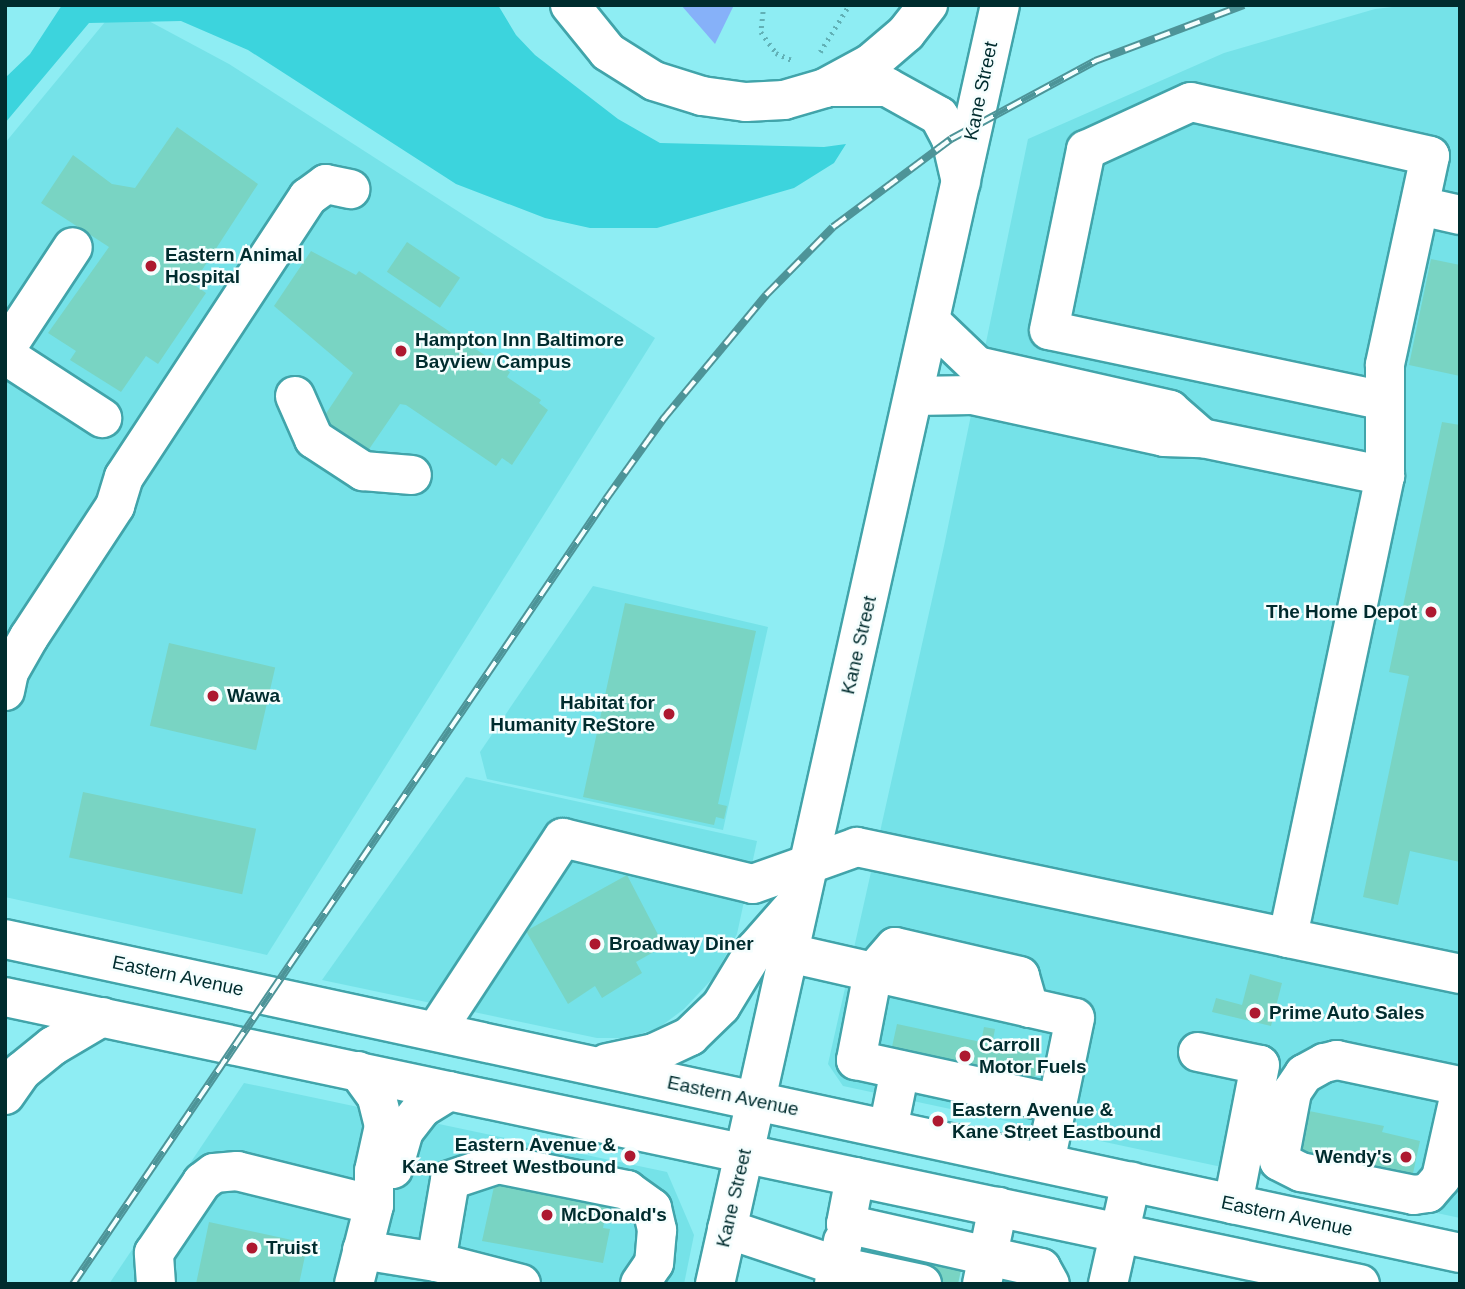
<!DOCTYPE html>
<style>
body{margin:0}
#map{position:relative;width:1465px;height:1289px;overflow:hidden;background:#8eedf3;font-family:Helvetica,sans-serif}
div>[style]{position:absolute}
.built>*{inset:0;background:#75e2e8}
.green>*{inset:0;background:#3cd4dd}
.water>*{inset:0;background:#86b1f9}
.building>*{inset:0;background:#79d4c3;transform-origin:0 0}
.path>*{height:4.5px;margin-top:-2.25px;transform-origin:0;background:repeating-linear-gradient(90deg,#61b0b5 0 2px,transparent 0 7px)}
.roads{filter:drop-shadow(2px 0 #41a4aa) drop-shadow(-2px 0 #41a4aa) drop-shadow(0 2px #41a4aa) drop-shadow(0 -2px #41a4aa)}
.minor>*{height:38px;margin:-19px;padding:0 19px;transform-origin:19px;border-radius:19px;background:#fff}
.major>*{height:38px;margin:-19px;padding:0 19px;transform-origin:19px;border-radius:19px;background:#fff}
.highway>*{height:38px;margin:-19px;padding:0 19px;transform-origin:19px;border-radius:19px;background:#fff}
.rail>*{height:8px;margin-top:-4px;transform-origin:0;background:repeating-linear-gradient(90deg,#f5fefe 0 16px,#4d9498 0 32px);box-sizing:border-box;border-block:2px solid #4d9498}
.dots>*{width:19px;height:19px;translate:-50% -50%;box-sizing:border-box;border:4px solid #f5fefe;border-radius:50%}
span{translate:-50% -50%;white-space:nowrap;text-align:center;line-height:1.15;-webkit-text-stroke:5px #f5fefe;paint-order:stroke}
.street-label{font-size:19px;color:#002c2e}
.poi-label{font-size:19px;color:#002c2e;font-weight:700}
.left{translate:0 -50%;text-align:left}
.right{translate:-100% -50%;text-align:right}
.frame{position:absolute;inset:0;border:7px solid #002c2e;pointer-events:none}
</style>
<div id="map">
<div class="built">
<div style="clip-path:polygon(119px 5px,229px 64px,655px 338px,267px 955px,5px 897px,5px 143px)"></div>
<div style="clip-path:polygon(1411px 5px,1460px 5px,1460px 1218px,843px 1086px,828px 1064px,944px 546px,1028px 139px,1224px 53px,1375px 9px)"></div>
<div style="clip-path:polygon(593px 586px,768px 627px,723px 830px,487px 779px,480px 752px)"></div>
<div style="clip-path:polygon(466px 777px,757px 841px,737px 934px,714px 977px,684px 1009px,660px 1027px,629px 1038px,597px 1038px,322px 980px)"></div>
<div style="clip-path:polygon(244px 1083px,667px 1172px,694px 1235px,684px 1284px,109px 1284px)"></div>
</div>
<div class="green">
<div style="clip-path:polygon(62px 5px,498px 5px,516px 35px,535px 55px,618px 119px,660px 143px,824px 147px,846px 144px,834px 163px,794px 188px,657px 228px,590px 228px,545px 218px,456px 184px,248px 50px,181px 21px,89px 23px,5px 123px,5px 78px,30px 54px)"></div>
</div>
<div class="water">
<div style="clip-path:polygon(681px 5px,734px 5px,715px 44px)"></div>
</div>
<div class="building">
<div style="clip-path:polygon(177px 127px,258px 184px,193px 284px,206px 293px,158px 364px,146px 356px,121px 392px,70px 360px,76px 351px,48px 333px,109px 247px,41px 203px,73px 155px,112px 184px,135px 188px)"></div>
<div style="left:407px;top:242px;width:64px;height:36px;rotate:34deg"></div>
<div style="clip-path:polygon(311px 251px,356px 275px,359px 271px,510px 372px,507px 377px,541px 400px,539px 403px,548px 410px,512px 465px,502px 458px,496px 466px,406px 405px,400px 404px,363px 458px,317px 427px,353px 373px,274px 306px)"></div>
<div style="clip-path:polygon(1431px 259px,1460px 265px,1460px 376px,1409px 365px)"></div>
<div style="clip-path:polygon(1442px 422px,1460px 425px,1460px 862px,1410px 851px,1398px 905px,1363px 897px,1409px 676px,1389px 672px)"></div>
<div style="clip-path:polygon(625px 603px,756px 631px,718px 804px,727px 806px,724px 819px,716px 817px,714px 825px,583px 797px)"></div>
<div style="left:169px;top:643px;width:109px;height:85px;rotate:13deg"></div>
<div style="left:83px;top:792px;width:177px;height:67px;rotate:12deg"></div>
<div style="clip-path:polygon(627px 875px,664px 946px,636px 962px,642px 973px,602px 998px,595px 986px,568px 1004px,526px 931px)"></div>
<div style="clip-path:polygon(1250px 974px,1282px 983px,1271px 1026px,1212px 1012px,1216px 998px,1242px 1005px)"></div>
<div style="clip-path:polygon(897px 1024px,981px 1042px,984px 1027px,995px 1029px,992px 1045px,1040px 1055px,1032px 1088px,890px 1056px)"></div>
<div style="clip-path:polygon(1309px 1111px,1384px 1126px,1382px 1132px,1420px 1141px,1412px 1178px,1299px 1155px)"></div>
<div style="clip-path:polygon(495px 1182px,608px 1202px,603px 1228px,610px 1229px,603px 1263px,482px 1241px)"></div>
<div style="clip-path:polygon(209px 1222px,301px 1242px,299px 1255px,305px 1256px,299px 1284px,196px 1284px)"></div>
<div style="clip-path:polygon(876px 1234px,965px 1252px,958px 1284px,866px 1284px)"></div>
</div>
<div class="path">
<div style="left:764px;top:5px;width:27px;rotate:96deg"></div>
<div style="left:761px;top:32px;width:26px;rotate:54deg"></div>
<div style="left:776px;top:53px;width:20px;rotate:24deg"></div>
<div style="left:820px;top:52px;width:55px;rotate:-58.3deg"></div>
</div>
<div class="roads">
<div class="minor">
<div style="left:1420px;top:206px;width:41px;rotate:12.7deg"></div>
<div style="left:931px;top:322px;width:64px;rotate:43.7deg"></div>
<div style="left:977px;top:366px;width:198px;rotate:12.8deg"></div>
<div style="left:1170px;top:410px;width:43px;rotate:41.2deg"></div>
<div style="left:5px;top:350px;width:123px;rotate:-56.6deg"></div>
<div style="left:5px;top:355px;width:116px;rotate:33deg"></div>
<div style="left:295px;top:396px;width:47px;rotate:66.2deg"></div>
<div style="left:314px;top:439px;width:59px;rotate:33.1deg"></div>
<div style="left:363px;top:471px;width:49px;rotate:4.7deg"></div>
<div style="left:914px;top:396px;width:58px;rotate:-1deg"></div>
<div style="left:972px;top:395px;width:197px;rotate:12.3deg"></div>
<div style="left:1164px;top:437px;width:38px;rotate:2deg"></div>
<div style="left:1202px;top:438px;width:187px;rotate:11.7deg"></div>
<div style="left:1385px;top:476px;width:472px;rotate:101.9deg"></div>
<div style="left:1288px;top:938px;width:176px;rotate:11.8deg"></div>
<div style="left:1385px;top:401px;width:343px;rotate:-168.1deg"></div>
<div style="left:1049px;top:330px;width:184px;rotate:-78.4deg"></div>
<div style="left:1086px;top:150px;width:115px;rotate:-24.6deg"></div>
<div style="left:1191px;top:102px;width:245px;rotate:12.7deg"></div>
<div style="left:1430px;top:156px;width:214px;rotate:102.2deg"></div>
<div style="left:1385px;top:365px;width:111px;rotate:90deg"></div>
<div style="left:5px;top:691px;width:19px;rotate:-78deg"></div>
<div style="left:9px;top:672px;width:40px;rotate:-60.3deg"></div>
<div style="left:29px;top:637px;width:157px;rotate:-56.7deg"></div>
<div style="left:115px;top:506px;width:30px;rotate:-73deg"></div>
<div style="left:124px;top:477px;width:335px;rotate:-56.7deg"></div>
<div style="left:308px;top:197px;width:22px;rotate:-36deg"></div>
<div style="left:326px;top:184px;width:25px;rotate:12deg"></div>
<div style="left:789px;top:953px;width:293px;rotate:12.8deg"></div>
<div style="left:1075px;top:1018px;width:148px;rotate:101.7deg"></div>
<div style="left:1029px;top:1008px;width:33px;rotate:-106deg"></div>
<div style="left:1020px;top:976px;width:128px;rotate:-166.9deg"></div>
<div style="left:895px;top:947px;width:33px;rotate:131deg"></div>
<div style="left:873px;top:972px;width:90px;rotate:100.9deg"></div>
<div style="left:856px;top:1060px;width:206px;rotate:12.3deg"></div>
<div style="left:436px;top:1031px;width:231px;rotate:-56.7deg"></div>
<div style="left:563px;top:838px;width:195px;rotate:13.6deg"></div>
<div style="left:753px;top:884px;width:110px;rotate:-19.6deg"></div>
<div style="left:857px;top:847px;width:441px;rotate:11.9deg"></div>
<div style="left:1198px;top:1052px;width:63px;rotate:11.8deg"></div>
<div style="left:1260px;top:1065px;width:142px;rotate:101deg"></div>
<div style="left:1460px;top:1086px;width:126px;rotate:-168.1deg"></div>
<div style="left:1337px;top:1060px;width:13px;rotate:167deg"></div>
<div style="left:1324px;top:1063px;width:23px;rotate:151deg"></div>
<div style="left:1304px;top:1074px;width:22px;rotate:124deg"></div>
<div style="left:1292px;top:1092px;width:70px;rotate:100.7deg"></div>
<div style="left:1279px;top:1161px;width:25px;rotate:27deg"></div>
<div style="left:1301px;top:1172px;width:115px;rotate:11.5deg"></div>
<div style="left:1414px;top:1195px;width:14px;rotate:-8deg"></div>
<div style="left:1428px;top:1193px;width:20px;rotate:-49deg"></div>
<div style="left:1441px;top:1178px;width:87px;rotate:-77.4deg"></div>
<div style="left:888px;top:1129px;width:60px;rotate:-78.5deg"></div>
<div style="left:393px;top:1169px;width:40px;rotate:-74deg"></div>
<div style="left:404px;top:1131px;width:29px;rotate:-52deg"></div>
<div style="left:422px;top:1108px;width:32px;rotate:-32deg"></div>
<div style="left:855px;top:1177px;width:48px;rotate:100.8deg"></div>
<div style="left:846px;top:1224px;width:200px;rotate:12.7deg"></div>
<div style="left:1041px;top:1268px;width:18px;rotate:61deg"></div>
<div style="left:727px;top:1229px;width:117px;rotate:18.4deg"></div>
<div style="left:838px;top:1266px;width:18px;rotate:103deg"></div>
<div style="left:843px;top:1241px;width:25px;rotate:101deg"></div>
<div style="left:838px;top:1266px;width:86px;rotate:12.1deg"></div>
<div style="left:362px;top:1250px;width:75px;rotate:9.2deg"></div>
<div style="left:156px;top:1284px;width:31px;rotate:-94deg"></div>
<div style="left:154px;top:1253px;width:86px;rotate:-55.9deg"></div>
<div style="left:202px;top:1182px;width:15px;rotate:-37deg"></div>
<div style="left:214px;top:1173px;width:23px;rotate:-5deg"></div>
<div style="left:237px;top:1171px;width:141px;rotate:13.9deg"></div>
<div style="left:354px;top:1284px;width:81px;rotate:-75.8deg"></div>
<div style="left:374px;top:1205px;width:34px;rotate:-90deg"></div>
<div style="left:374px;top:1171px;width:46px;rotate:-77.5deg"></div>
<div style="left:384px;top:1126px;width:30px;rotate:-104deg"></div>
<div style="left:377px;top:1097px;width:32px;rotate:-126deg"></div>
<div style="left:521px;top:1284px;width:88px;rotate:-165.5deg"></div>
<div style="left:436px;top:1262px;width:83px;rotate:-80.3deg"></div>
<div style="left:450px;top:1180px;width:51px;rotate:-18.4deg"></div>
<div style="left:498px;top:1164px;width:132px;rotate:11.4deg"></div>
<div style="left:627px;top:1190px;width:31px;rotate:36deg"></div>
<div style="left:652px;top:1208px;width:23px;rotate:77deg"></div>
<div style="left:657px;top:1230px;width:33px;rotate:95deg"></div>
<div style="left:654px;top:1263px;width:25px;rotate:124deg"></div>
<div style="left:982px;top:1284px;width:79px;rotate:-78.3deg"></div>
<div style="left:1108px;top:1284px;width:105px;rotate:-77.3deg"></div>
</div>
<div class="major">
<div style="left:5px;top:939px;width:1488px;rotate:12.18deg"></div>
<div style="left:5px;top:997px;width:1385px;rotate:11.96deg"></div>
<div style="left:607px;top:1063px;width:48px;rotate:-12deg"></div>
<div style="left:654px;top:1053px;width:40px;rotate:-25deg"></div>
<div style="left:690px;top:1036px;width:43px;rotate:-44.1deg"></div>
<div style="left:721px;top:1006px;width:66px;rotate:-58.7deg"></div>
<div style="left:755px;top:950px;width:65px;rotate:-48.7deg"></div>
<div style="left:715px;top:1284px;width:1310px;rotate:-77.44deg"></div>
</div>
<div class="highway">
<div style="left:570px;top:5px;width:60px;rotate:51deg"></div>
<div style="left:608px;top:52px;width:54px;rotate:32.2deg"></div>
<div style="left:654px;top:81px;width:50px;rotate:17.4deg"></div>
<div style="left:702px;top:96px;width:44px;rotate:7.8deg"></div>
<div style="left:746px;top:102px;width:38px;rotate:-3deg"></div>
<div style="left:784px;top:100px;width:43px;rotate:-16.3deg"></div>
<div style="left:825px;top:88px;width:52px;rotate:-28.5deg"></div>
<div style="left:871px;top:63px;width:46px;rotate:-40.6deg"></div>
<div style="left:906px;top:33px;width:36px;rotate:-52deg"></div>
<div style="left:833px;top:87px;width:54px"></div>
<div style="left:887px;top:87px;width:60px;rotate:29.1deg"></div>
<div style="left:939px;top:116px;width:26px;rotate:62deg"></div>
<div style="left:951px;top:139px;width:44px;rotate:76.9deg"></div>
<div style="left:5px;top:1095px;width:29px;rotate:-55deg"></div>
<div style="left:22px;top:1071px;width:40px;rotate:-39deg"></div>
<div style="left:53px;top:1046px;width:57px;rotate:-30.6deg"></div>
</div>
</div>
<div class="rail">
<div style="left:73px;top:1284px;width:949px;rotate:-55.82deg"></div>
<div style="left:606px;top:499px;width:100px;rotate:-54.4deg"></div>
<div style="left:664px;top:418px;width:160px;rotate:-50.3deg"></div>
<div style="left:766px;top:295px;width:95px;rotate:-45.4deg"></div>
<div style="left:833px;top:227px;width:147px;rotate:-36.7deg"></div>
<div style="left:951px;top:139px;width:164px;rotate:-28.4deg"></div>
<div style="left:1095px;top:61px;width:159px;rotate:-20.6deg"></div>
</div>
<div class="dots">
<div style="left:151px;top:266px;background:#ad1930"></div>
<div style="left:401px;top:351px;background:#ad1930"></div>
<div style="left:1431px;top:612px;background:#ad1930"></div>
<div style="left:213px;top:696px;background:#ad1930"></div>
<div style="left:669px;top:714px;background:#ad1930"></div>
<div style="left:595px;top:944px;background:#ad1930"></div>
<div style="left:1255px;top:1013px;background:#ad1930"></div>
<div style="left:965px;top:1056px;background:#ad1930"></div>
<div style="left:938px;top:1121px;background:#ad1930"></div>
<div style="left:630px;top:1156px;background:#ad1930"></div>
<div style="left:1406px;top:1157px;background:#ad1930"></div>
<div style="left:547px;top:1215px;background:#ad1930"></div>
<div style="left:252px;top:1248px;background:#ad1930"></div>
</div>
<div class="street-label">
<span style="left:981px;top:91px;rotate:-78deg">Kane Street</span>
<span style="left:859px;top:645px;rotate:-77deg">Kane Street</span>
<span style="left:178px;top:976px;rotate:12deg">Eastern Avenue</span>
<span style="left:733px;top:1096px;rotate:12deg">Eastern Avenue</span>
<span style="left:734px;top:1198px;rotate:-77deg">Kane Street</span>
<span style="left:1287px;top:1216px;rotate:12deg">Eastern Avenue</span>
</div>
<div class="poi-label">
<span class="left" style="left:165px;top:266px">Eastern Animal<br>Hospital</span>
<span class="left" style="left:415px;top:351px">Hampton Inn Baltimore<br>Bayview Campus</span>
<span class="right" style="left:1417px;top:612px">The Home Depot</span>
<span class="left" style="left:227px;top:696px">Wawa</span>
<span class="right" style="left:655px;top:714px">Habitat for<br>Humanity ReStore</span>
<span class="left" style="left:609px;top:944px">Broadway Diner</span>
<span class="left" style="left:1269px;top:1013px">Prime Auto Sales</span>
<span class="left" style="left:979px;top:1056px">Carroll<br>Motor Fuels</span>
<span class="left" style="left:952px;top:1121px">Eastern Avenue &amp;<br>Kane Street Eastbound</span>
<span class="right" style="left:616px;top:1156px">Eastern Avenue &amp;<br>Kane Street Westbound</span>
<span class="right" style="left:1392px;top:1157px">Wendy's</span>
<span class="left" style="left:561px;top:1215px">McDonald's</span>
<span class="left" style="left:266px;top:1248px">Truist</span>
</div>
<div class="frame"></div>
</div>
